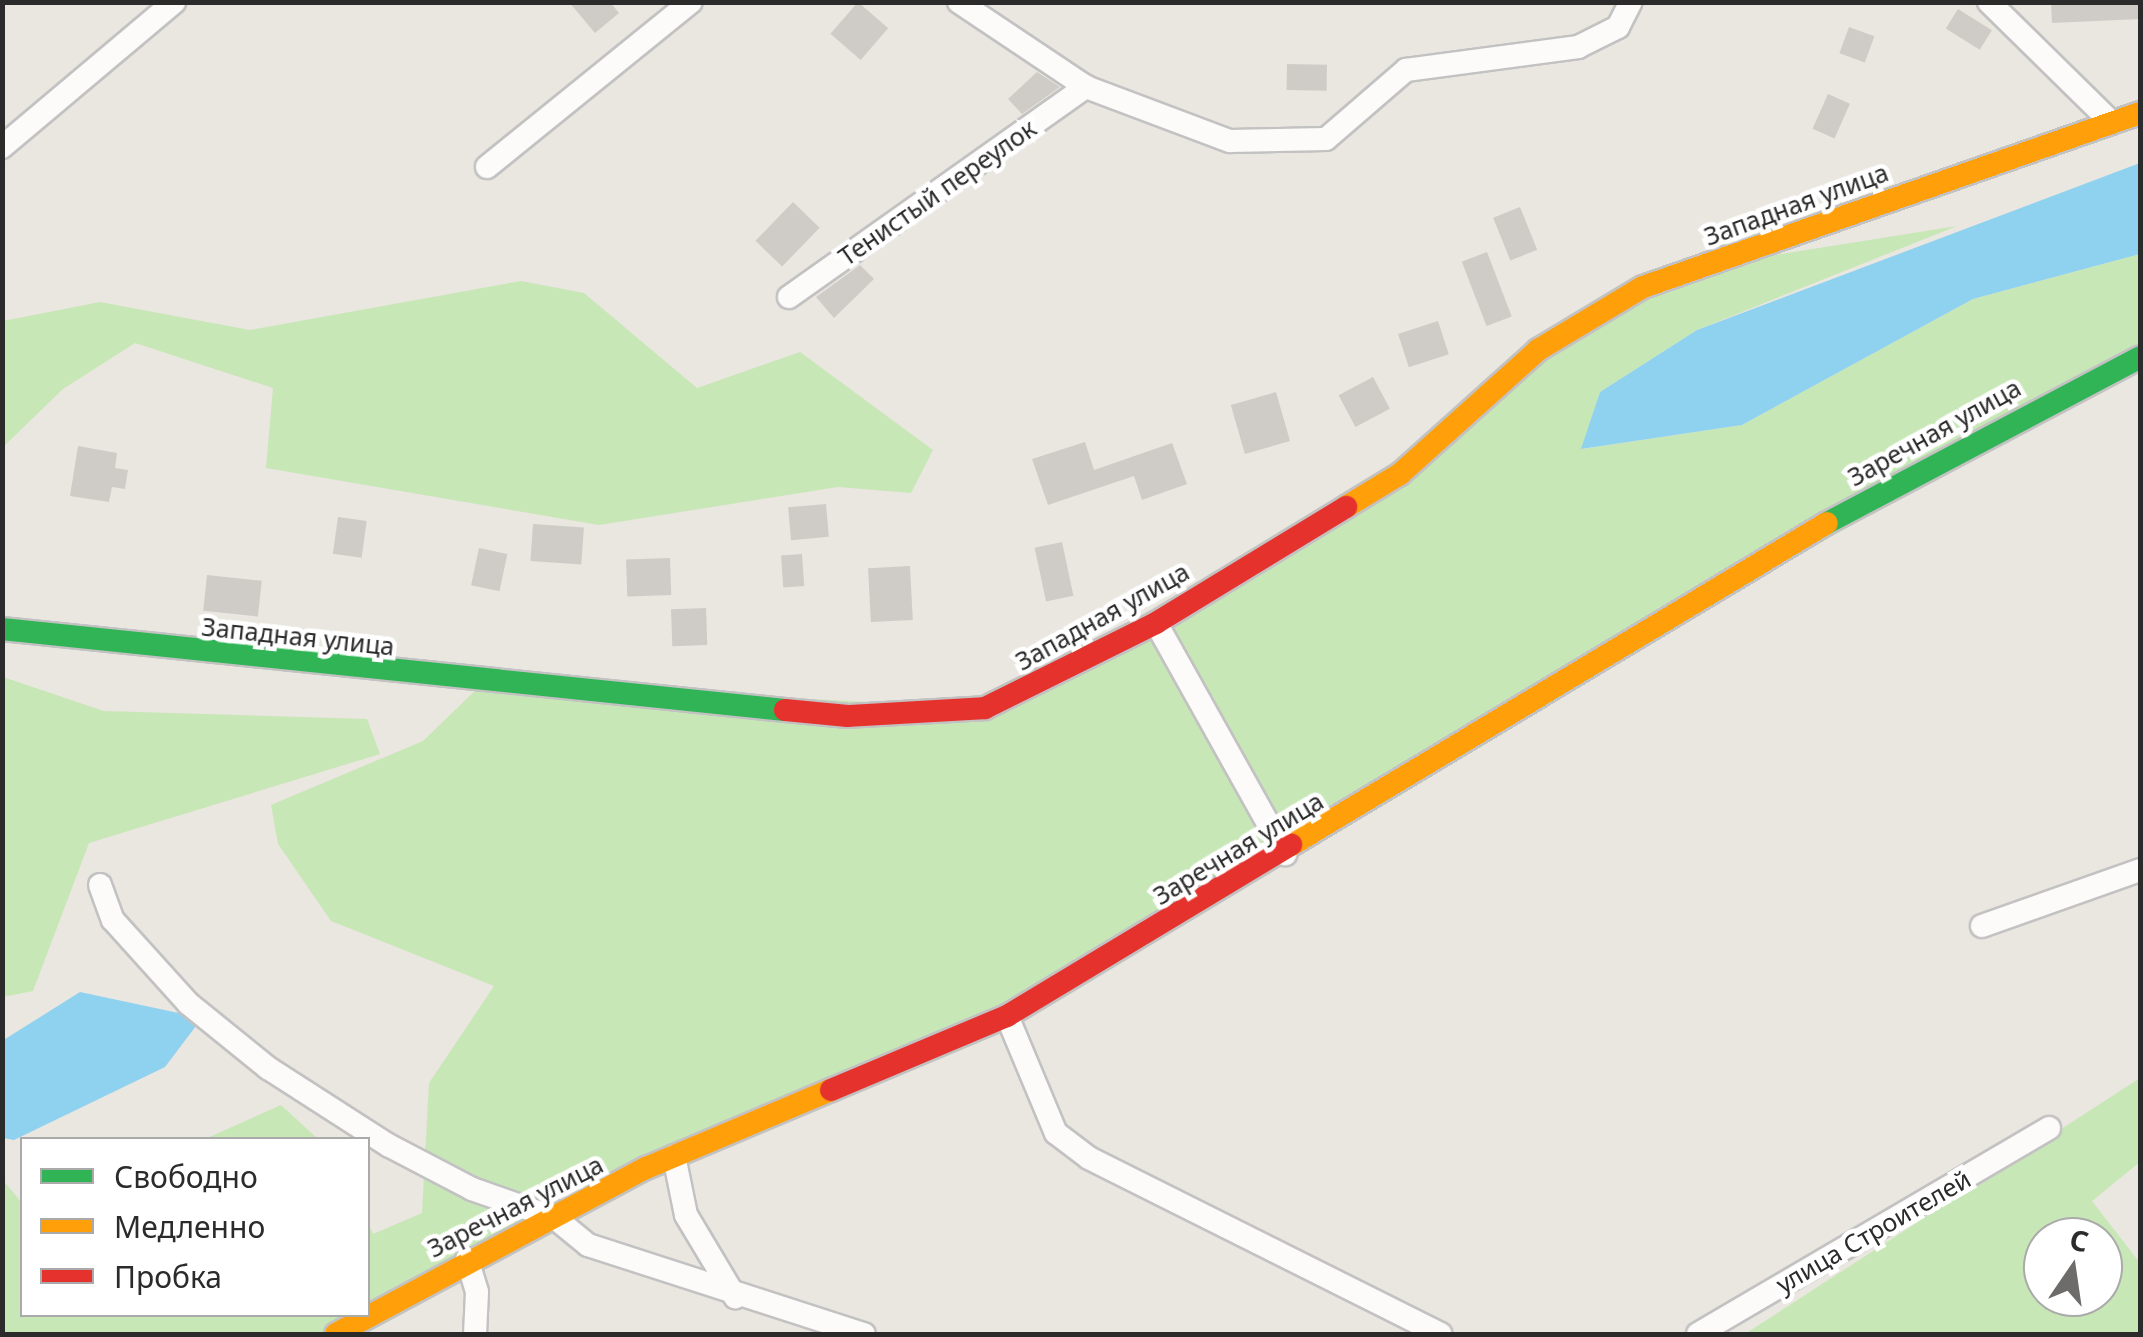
<!DOCTYPE html>
<meta charset="utf-8">
<style>
body{margin:0}
#map{position:relative;width:2143px;height:1337px;overflow:hidden;background:#eae6e0;font-family:"Noto Sans",sans-serif}
div>[style]{position:absolute}
.green>*{inset:0;background:#c8e7b7}
.water>*{inset:0;background:#8fd2f0}
.building>*{inset:0;background:#cfccc7;transform-origin:0 0}
.roads{filter:drop-shadow(2px 0 #c3c2c2) drop-shadow(-2px 0 #c3c2c2) drop-shadow(0 2px #c3c2c2) drop-shadow(0 -2px #c3c2c2)}
.street>*{height:22px;margin:-11px;padding:0 11px;transform-origin:11px;border-radius:11px;background:#fcfbfa}
.fast>*{height:22px;margin:-11px;padding:0 11px;transform-origin:11px;border-radius:11px;background:#30b455}
.slow>*{height:22px;margin:-11px;padding:0 11px;transform-origin:11px;border-radius:11px;background:#ff9f0a}
.jam>*{height:22px;margin:-11px;padding:0 11px;transform-origin:11px;border-radius:11px;background:#e5322d}
span{translate:-50% -50%;white-space:nowrap;text-align:center;line-height:1.15;-webkit-text-stroke:9px #fff;paint-order:stroke}
.street-label{font-size:25px;color:#2b2b2b}
.frame{position:absolute;inset:0;border:5px solid #2b2b2b;pointer-events:none}
.legend{position:absolute;left:20px;top:1137px;width:350px;height:180px;box-sizing:border-box;background:#fff;border:2px solid #aaa;margin:0;padding:12px 18px;list-style:none;font-size:30px;color:#2b2b2b}
.legend li{display:flex;align-items:center;gap:20px;height:50px}
.legend b{width:50px;border:2px solid #aaa}
.north{position:absolute;left:2023px;top:1217px;width:100px;height:100px;box-sizing:border-box;background:#fff;border:2px solid #aaa;border-radius:50%;rotate:13deg;font-size:28px;font-weight:700;line-height:40px;text-align:center;color:#2b2b2b}
.north::after{content:'';display:block;margin:auto;width:35px;height:45px;background:#6e6c6a;clip-path:polygon(50% 0,100% 100%,50% 72%,0 100%)}
</style>
<div id="map">
<div class="green">
<div style="clip-path:polygon(1957px 226px,1697px 330px,1600px 392px,1582px 449px,1742px 425px,1973px 299px,2140px 254px,2140px 357px,1007px 1016px,674px 1156px,336px 1334px,3px 1334px,2px 1179px,22px 1203px,22px 1314px,368px 1314px,368px 1223px,373px 1234px,422px 1213px,429px 1083px,494px 986px,331px 921px,278px 844px,271px 805px,423px 741px,484px 682px,985px 708px,1357px 497px,1538px 350px,1706px 266px)"></div>
<div style="clip-path:polygon(521px 281px,584px 293px,697px 388px,800px 352px,933px 450px,911px 493px,838px 487px,599px 525px,266px 468px,273px 388px,135px 343px,63px 389px,3px 447px,3px 321px,100px 302px,250px 330px)"></div>
<div style="clip-path:polygon(3px 677px,104px 711px,367px 719px,380px 754px,89px 843px,33px 991px,3px 997px)"></div>
<div style="clip-path:polygon(evenodd,2140px 1078px,2140px 1162px,2092px 1201px,2140px 1263px,2140px 1334px,1745px 1334px,2140px 1078px,2043px 1237px,2103px 1237px,2103px 1297px,2043px 1297px,2043px 1237px)"></div>
<div style="clip-path:polygon(281px 1105px,318px 1139px,205px 1139px)"></div>
</div>
<div class="water">
<div style="clip-path:polygon(2140px 163px,2140px 254px,1973px 299px,1742px 425px,1581px 449px,1600px 392px,1697px 330px)"></div>
<div style="clip-path:polygon(80px 992px,202px 1018px,165px 1067px,14px 1140px,3px 1138px,2px 1041px)"></div>
</div>
<div class="building">
<div style="clip-path:polygon(569px 2px,610px 2px,619px 13px,595px 33px)"></div>
<div style="left:858px;top:2px;width:40px;height:42px;rotate:41deg"></div>
<div style="clip-path:polygon(2051px 2px,2140px 2px,2140px 19px,2052px 23px)"></div>
<div style="left:1958px;top:9px;width:40px;height:23px;rotate:32deg"></div>
<div style="left:1849px;top:27px;width:27px;height:28px;rotate:20deg"></div>
<div style="left:1287px;top:64px;width:40px;height:26px;rotate:1deg"></div>
<div style="clip-path:polygon(1037px 72px,1060px 87px,1022px 114px,1008px 99px)"></div>
<div style="left:1828px;top:94px;width:24px;height:38px;rotate:24deg"></div>
<div style="left:793px;top:202px;width:37px;height:54px;rotate:44deg"></div>
<div style="left:1520px;top:207px;width:46px;height:29px;rotate:68deg"></div>
<div style="left:1487px;top:252px;width:69px;height:27px;rotate:69deg"></div>
<div style="clip-path:polygon(860px 265px,874px 279px,834px 318px,816px 297px)"></div>
<div style="left:1438px;top:321px;width:35px;height:42px;rotate:72deg"></div>
<div style="left:1373px;top:377px;width:36px;height:39px;rotate:62deg"></div>
<div style="left:1276px;top:392px;width:51px;height:47px;rotate:74deg"></div>
<div style="clip-path:polygon(1085px 442px,1094px 470px,1172px 443px,1187px 484px,1142px 500px,1134px 476px,1048px 505px,1032px 459px)"></div>
<div style="clip-path:polygon(78px 446px,117px 453px,115px 468px,128px 470px,125px 489px,112px 487px,109px 502px,70px 496px)"></div>
<div style="left:826px;top:504px;width:33px;height:38px;rotate:85deg"></div>
<div style="left:338px;top:517px;width:29px;height:37px;rotate:8deg"></div>
<div style="left:533px;top:524px;width:51px;height:37px;rotate:4deg"></div>
<div style="left:1062px;top:542px;width:55px;height:28px;rotate:78deg"></div>
<div style="left:479px;top:548px;width:29px;height:38px;rotate:12deg"></div>
<div style="left:802px;top:554px;width:32px;height:21px;rotate:86deg"></div>
<div style="left:670px;top:558px;width:37px;height:44px;rotate:88deg"></div>
<div style="left:910px;top:566px;width:54px;height:42px;rotate:87deg"></div>
<div style="left:207px;top:575px;width:55px;height:36px;rotate:6deg"></div>
<div style="left:706px;top:608px;width:37px;height:35px;rotate:88deg"></div>
</div>
<div class="roads">
<div class="street">
<div style="left:959px;top:2px;width:153px;rotate:33.8deg"></div>
<div style="left:1086px;top:87px;width:154px;rotate:20.6deg"></div>
<div style="left:1230px;top:141px;width:96px;rotate:-1.2deg"></div>
<div style="left:1326px;top:139px;width:106px;rotate:-40.8deg"></div>
<div style="left:1406px;top:70px;width:174px;rotate:-7.6deg"></div>
<div style="left:1578px;top:47px;width:45px;rotate:-26.6deg"></div>
<div style="left:1618px;top:27px;width:28px;rotate:-63deg"></div>
<div style="left:1989px;top:2px;width:171px;rotate:44.5deg"></div>
<div style="left:2px;top:147px;width:225px;rotate:-40.1deg"></div>
<div style="left:487px;top:167px;width:262px;rotate:-39deg"></div>
<div style="left:789px;top:297px;width:364px;rotate:-35.3deg"></div>
<div style="left:1156px;top:623px;width:265px;rotate:60.8deg"></div>
<div style="left:100px;top:885px;width:37px;rotate:70deg"></div>
<div style="left:113px;top:920px;width:113px;rotate:47.9deg"></div>
<div style="left:189px;top:1004px;width:102px;rotate:39deg"></div>
<div style="left:268px;top:1068px;width:143px;rotate:32.7deg"></div>
<div style="left:388px;top:1145px;width:95px;rotate:27.6deg"></div>
<div style="left:472px;top:1189px;width:88px;rotate:19.3deg"></div>
<div style="left:555px;top:1218px;width:43px;rotate:39.3deg"></div>
<div style="left:588px;top:1245px;width:290px;rotate:17.9deg"></div>
<div style="left:1982px;top:926px;width:168px;rotate:-19.5deg"></div>
<div style="left:1007px;top:1016px;width:127px;rotate:67.3deg"></div>
<div style="left:1056px;top:1133px;width:41px;rotate:37.1deg"></div>
<div style="left:1089px;top:1158px;width:393px;rotate:26.6deg"></div>
<div style="left:674px;top:1156px;width:60px;rotate:78.5deg"></div>
<div style="left:686px;top:1215px;width:96px;rotate:59.1deg"></div>
<div style="left:467px;top:1259px;width:34px;rotate:73deg"></div>
<div style="left:477px;top:1292px;width:42px;rotate:92.7deg"></div>
<div style="left:1698px;top:1334px;width:407px;rotate:-30.4deg"></div>
</div>
<div class="fast">
<div style="left:1827px;top:523px;width:354px;rotate:-27.9deg"></div>
<div style="left:2px;top:629px;width:787px;rotate:5.91deg"></div>
</div>
<div class="slow">
<div style="left:1346px;top:507px;width:63px;rotate:-31.4deg"></div>
<div style="left:1400px;top:474px;width:186px;rotate:-41.9deg"></div>
<div style="left:1538px;top:350px;width:122px;rotate:-31deg"></div>
<div style="left:1643px;top:287px;width:527px;rotate:-19.3deg"></div>
<div style="left:1291px;top:845px;width:625px;rotate:-31deg"></div>
<div style="left:336px;top:1334px;width:352px;rotate:-28.2deg"></div>
<div style="left:646px;top:1168px;width:201px;rotate:-22.9deg"></div>
</div>
<div class="jam">
<div style="left:785px;top:710px;width:63px;rotate:5.4deg"></div>
<div style="left:848px;top:716px;width:137px;rotate:-3.3deg"></div>
<div style="left:985px;top:708px;width:191px;rotate:-26.4deg"></div>
<div style="left:1156px;top:623px;width:223px;rotate:-31.4deg"></div>
<div style="left:831px;top:1090px;width:191px;rotate:-22.8deg"></div>
<div style="left:1007px;top:1016px;width:332px;rotate:-31.1deg"></div>
</div>
</div>
<div class="street-label">
<span style="left:937px;top:192px;rotate:-35deg">Тенистый переулок</span>
<span style="left:1796px;top:204px;rotate:-20deg">Западная улица</span>
<span style="left:1934px;top:432px;rotate:-29deg">Заречная улица</span>
<span style="left:1102px;top:616px;rotate:-29deg">Западная улица</span>
<span style="left:298px;top:636px;rotate:6deg">Западная улица</span>
<span style="left:1238px;top:848px;rotate:-31deg">Заречная улица</span>
<span style="left:515px;top:1206px;rotate:-27deg">Заречная улица</span>
<span style="left:1873px;top:1231px;rotate:-30deg">улица Строителей</span>
</div>
<div class="frame"></div>
<ul class="legend">
<li><b style="height:12px;background:#30b455"></b>Свободно</li>
<li><b style="height:12px;background:#ff9f0a"></b>Медленно</li>
<li><b style="height:12px;background:#e5322d"></b>Пробка</li>
</ul>
<div class="north">С</div>
</div>
